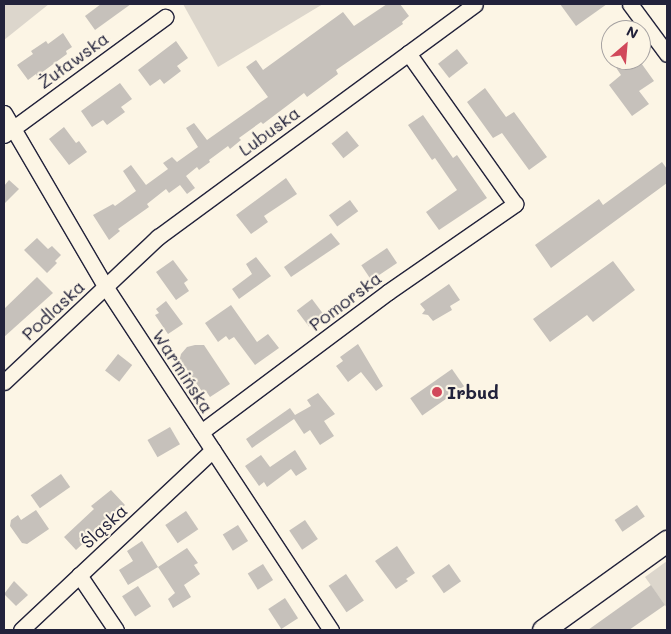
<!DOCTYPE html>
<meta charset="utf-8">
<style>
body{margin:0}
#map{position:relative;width:671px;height:634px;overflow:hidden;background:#fcf5e5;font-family:Mali,sans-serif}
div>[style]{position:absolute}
.green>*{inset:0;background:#dcd6cc}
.building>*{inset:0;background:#c6c1bb;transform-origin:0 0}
.roads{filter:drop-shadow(1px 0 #22223b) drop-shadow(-1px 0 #22223b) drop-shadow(0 1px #22223b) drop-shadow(0 -1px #22223b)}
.street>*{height:15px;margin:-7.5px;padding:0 7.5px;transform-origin:7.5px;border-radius:7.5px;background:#fcf5e5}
.secondary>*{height:21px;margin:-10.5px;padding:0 10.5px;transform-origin:10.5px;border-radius:10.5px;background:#fcf5e5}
.dots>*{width:14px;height:14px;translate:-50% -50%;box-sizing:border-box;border:2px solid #fcf5e5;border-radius:50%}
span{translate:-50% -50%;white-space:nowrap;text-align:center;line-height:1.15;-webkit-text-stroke:4.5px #fcf5e5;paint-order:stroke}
.street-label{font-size:18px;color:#22223b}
.poi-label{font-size:18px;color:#22223b;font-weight:700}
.left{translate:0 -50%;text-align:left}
.frame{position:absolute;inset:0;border:5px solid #22223b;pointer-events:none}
.north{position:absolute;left:601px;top:20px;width:50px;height:50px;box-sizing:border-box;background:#fcf5e5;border:1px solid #a5a1a1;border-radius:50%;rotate:27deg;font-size:14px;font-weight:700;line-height:20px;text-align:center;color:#22223b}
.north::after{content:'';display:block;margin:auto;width:18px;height:22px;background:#d1495b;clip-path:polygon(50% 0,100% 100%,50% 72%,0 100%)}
</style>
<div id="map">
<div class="green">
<div style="clip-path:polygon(4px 4px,49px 4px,4px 40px)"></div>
<div style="clip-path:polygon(183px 4px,323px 4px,218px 67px)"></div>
<div style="clip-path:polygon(667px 561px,667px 608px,645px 577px)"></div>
</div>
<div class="building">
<div style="clip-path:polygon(101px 4px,131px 4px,95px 30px,85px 16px)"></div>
<div style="clip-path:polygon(387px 4px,400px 4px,409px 16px,402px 22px,403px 24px,336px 70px,338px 74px,307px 97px,304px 93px,263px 124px,261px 122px,239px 138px,241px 140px,230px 149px,228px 146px,209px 160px,210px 162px,199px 170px,197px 167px,186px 176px,195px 188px,187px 194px,180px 185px,169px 193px,166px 189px,147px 204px,149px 207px,118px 229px,120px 231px,109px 240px,93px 215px,113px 204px,115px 206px,136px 191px,123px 171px,131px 165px,146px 185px,168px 169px,163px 163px,172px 157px,177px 162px,198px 147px,186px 128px,194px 123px,207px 140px,268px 97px,246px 67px,256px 60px,263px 70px,343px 12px,354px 26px)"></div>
<div style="clip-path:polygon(560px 4px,607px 4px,576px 26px)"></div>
<div style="clip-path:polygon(63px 33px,72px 47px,66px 51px,67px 54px,37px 76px,36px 74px,28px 80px,17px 65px,33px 54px,31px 51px,46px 41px,48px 44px)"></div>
<div style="clip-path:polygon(176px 41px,188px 58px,177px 66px,181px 71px,164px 84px,160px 79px,150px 86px,138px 70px)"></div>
<div style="left:457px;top:49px;width:18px;height:24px;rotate:52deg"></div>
<div style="clip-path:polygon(611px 60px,639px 60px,654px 81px,639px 91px,649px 104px,632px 116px,609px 85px,621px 75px)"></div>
<div style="clip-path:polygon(120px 83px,132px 99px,121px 107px,125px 112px,107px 125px,103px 120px,92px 127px,81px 111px)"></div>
<div style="clip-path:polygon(485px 88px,506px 117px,514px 112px,547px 157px,529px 170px,502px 133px,493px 138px,467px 102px)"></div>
<div style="clip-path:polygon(423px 115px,453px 158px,457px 155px,487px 198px,439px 230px,426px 212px,457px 190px,435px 158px,432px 160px,408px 125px)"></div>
<div style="clip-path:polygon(64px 127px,76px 143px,79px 141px,87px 152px,69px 165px,49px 139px)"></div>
<div style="left:347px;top:131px;width:19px;height:20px;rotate:51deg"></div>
<div style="clip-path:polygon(662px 162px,667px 169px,667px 183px,551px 268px,535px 245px,599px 199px,603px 205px)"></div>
<div style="clip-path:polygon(286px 178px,297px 194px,264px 216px,268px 222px,251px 234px,236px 215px)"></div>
<div style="clip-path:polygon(9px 180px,19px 189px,4px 204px,4px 186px)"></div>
<div style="left:350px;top:200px;width:14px;height:26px;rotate:54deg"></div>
<div style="clip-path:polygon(331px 233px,340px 244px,291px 277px,284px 267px)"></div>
<div style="clip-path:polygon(37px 238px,48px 249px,52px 246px,61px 255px,55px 261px,57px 263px,47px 273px,24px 250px)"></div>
<div style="left:387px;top:248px;width:18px;height:31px;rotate:56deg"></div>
<div style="clip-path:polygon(256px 257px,271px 276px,239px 299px,232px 289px,252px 274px,246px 264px)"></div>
<div style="clip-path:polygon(173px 260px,188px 280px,184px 283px,189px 291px,176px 300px,156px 272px)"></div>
<div style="clip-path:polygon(613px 261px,635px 290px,593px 322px,587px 315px,550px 342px,533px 319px)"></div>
<div style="clip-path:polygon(37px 277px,53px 293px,4px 337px,4px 309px)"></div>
<div style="clip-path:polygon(449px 284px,460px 300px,450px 306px,452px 310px,433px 321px,428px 315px,422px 314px,425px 310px,420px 304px)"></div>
<div style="left:312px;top:299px;width:20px;height:19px;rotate:53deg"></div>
<div style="clip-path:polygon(166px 301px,183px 324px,168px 334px,155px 315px,159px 313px,156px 309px)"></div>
<div style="clip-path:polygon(231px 305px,257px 342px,268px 334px,279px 348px,255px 365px,234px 337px,229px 340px,226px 336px,218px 342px,205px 323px)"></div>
<div style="clip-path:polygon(358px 344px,383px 386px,376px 391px,361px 372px,348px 382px,336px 366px,343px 361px,340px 357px)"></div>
<div style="clip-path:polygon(195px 345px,204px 345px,230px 384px,210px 397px,206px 391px,203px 393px,186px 368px,181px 371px,179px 362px,181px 354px,187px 347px)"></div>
<div style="left:118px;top:354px;width:18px;height:21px;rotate:38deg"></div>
<div style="left:452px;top:369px;width:21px;height:51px;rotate:55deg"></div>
<div style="clip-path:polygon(318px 393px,335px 414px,324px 421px,334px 436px,320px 445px,310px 430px,304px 434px,294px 419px,252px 448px,246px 439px,290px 408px,295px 415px,311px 406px,307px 400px)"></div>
<div style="left:170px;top:427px;width:20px;height:26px;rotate:60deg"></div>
<div style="clip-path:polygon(295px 450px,307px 469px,296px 476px,291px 469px,267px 487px,264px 482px,259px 486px,245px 466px,261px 455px,270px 467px)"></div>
<div style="left:61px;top:474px;width:16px;height:37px;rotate:55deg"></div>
<div style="clip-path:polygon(111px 490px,125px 505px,76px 550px,64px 537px,94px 509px,91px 506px)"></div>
<div style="left:637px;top:505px;width:14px;height:27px;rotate:56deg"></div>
<div style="clip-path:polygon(36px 510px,49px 529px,27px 544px,22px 543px,10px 526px,11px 520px,18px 515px,21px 520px)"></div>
<div style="left:186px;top:511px;width:22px;height:25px;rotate:56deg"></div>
<div style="left:305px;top:520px;width:23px;height:19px;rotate:56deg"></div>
<div style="left:238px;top:525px;width:19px;height:18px;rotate:58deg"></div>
<div style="clip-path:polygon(142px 541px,158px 567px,128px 585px,119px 570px,133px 561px,127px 551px)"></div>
<div style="clip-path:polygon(397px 546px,415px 573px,406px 579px,408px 581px,396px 589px,375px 561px)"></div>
<div style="clip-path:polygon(187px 548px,198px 563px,194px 565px,200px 574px,184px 585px,191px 597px,173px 608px,168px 599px,175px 593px,158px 567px)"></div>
<div style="left:263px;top:564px;width:19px;height:18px;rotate:58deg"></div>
<div style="left:449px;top:564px;width:21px;height:21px;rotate:55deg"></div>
<div style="left:346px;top:574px;width:32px;height:21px;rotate:56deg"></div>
<div style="clip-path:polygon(14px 581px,28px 595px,16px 606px,4px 594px)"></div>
<div style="clip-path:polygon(651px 585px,665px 605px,629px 630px,588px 630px)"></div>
<div style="left:138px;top:586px;width:24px;height:19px;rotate:57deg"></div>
<div style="left:285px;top:598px;width:24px;height:20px;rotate:57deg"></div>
</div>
<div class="roads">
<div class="street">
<div style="left:630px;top:4px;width:62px;rotate:53.5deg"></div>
<div style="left:4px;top:113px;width:200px;rotate:59.7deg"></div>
<div style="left:105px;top:286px;width:412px;rotate:56.7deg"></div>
<div style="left:4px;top:135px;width:200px;rotate:-36.2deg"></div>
<div style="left:4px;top:382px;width:212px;rotate:-43.3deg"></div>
<div style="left:158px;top:237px;width:393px;rotate:-36.3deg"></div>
<div style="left:201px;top:432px;width:234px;rotate:-36.8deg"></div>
<div style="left:388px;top:292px;width:155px;rotate:-34.7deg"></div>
<div style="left:515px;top:204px;width:185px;rotate:-125.3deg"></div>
<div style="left:79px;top:575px;width:66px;rotate:56.1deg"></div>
<div style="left:21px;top:630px;width:263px;rotate:-43.2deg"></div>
</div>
<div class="secondary">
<div style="left:543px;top:630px;width:153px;rotate:-35.7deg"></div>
</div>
</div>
<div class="dots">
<div style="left:437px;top:392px;background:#d1495b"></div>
</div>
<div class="street-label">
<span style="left:73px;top:60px;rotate:-36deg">Żuławska</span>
<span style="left:269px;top:131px;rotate:-36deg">Lubuska</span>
<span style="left:345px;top:301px;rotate:-37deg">Pomorska</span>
<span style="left:53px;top:310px;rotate:-43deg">Podlaska</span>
<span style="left:183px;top:371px;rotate:57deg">Warmińska</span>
<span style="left:104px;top:526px;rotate:-43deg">Śląska</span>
</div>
<div class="poi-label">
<span class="left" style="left:447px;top:392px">Irbud</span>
</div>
<div class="frame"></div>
<div class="north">N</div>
</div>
